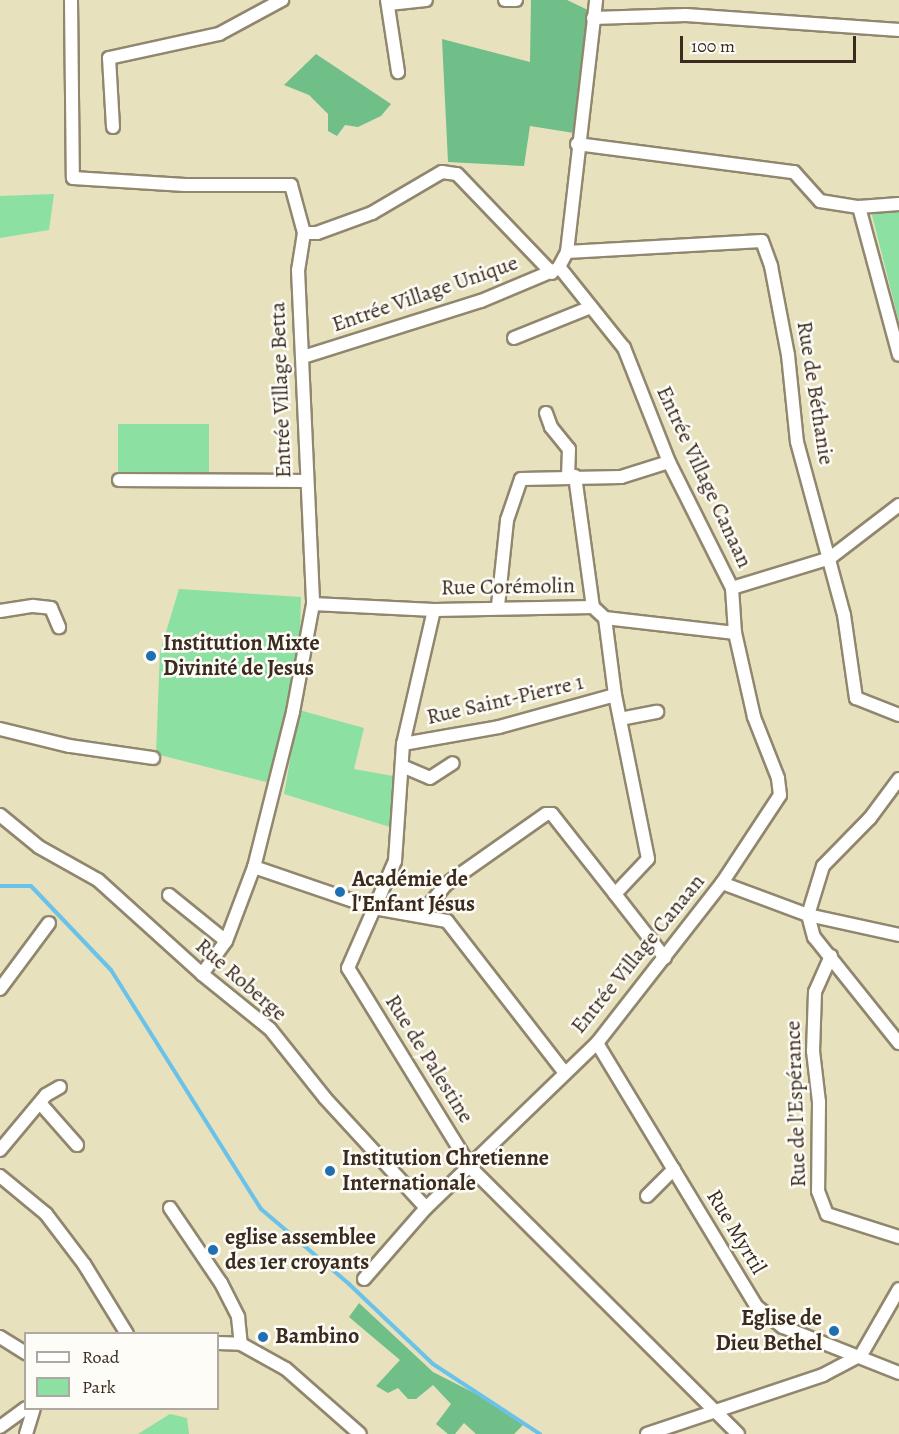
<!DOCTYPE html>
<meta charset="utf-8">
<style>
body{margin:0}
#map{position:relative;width:899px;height:1434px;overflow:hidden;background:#e7e1be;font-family:Alegreya,serif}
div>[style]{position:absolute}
.green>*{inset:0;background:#8be0a2;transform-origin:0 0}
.forest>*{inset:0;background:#70be88}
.stream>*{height:4px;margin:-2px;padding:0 2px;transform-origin:2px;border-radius:2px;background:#6bc2e8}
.roads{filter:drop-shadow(2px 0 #91866e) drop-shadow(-2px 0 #91866e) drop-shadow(0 2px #91866e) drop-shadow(0 -2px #91866e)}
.minor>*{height:12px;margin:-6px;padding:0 6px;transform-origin:6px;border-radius:6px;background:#fff}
.dots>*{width:16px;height:16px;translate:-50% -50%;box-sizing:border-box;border:3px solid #fdfcf7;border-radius:50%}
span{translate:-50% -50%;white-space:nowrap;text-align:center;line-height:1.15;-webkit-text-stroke:5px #fdfcf7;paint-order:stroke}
.street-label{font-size:22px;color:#3b2a1e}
.poi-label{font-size:22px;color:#3b2a1e;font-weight:700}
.left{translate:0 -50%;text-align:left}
.right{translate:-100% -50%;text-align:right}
.legend{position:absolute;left:24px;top:1332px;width:195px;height:78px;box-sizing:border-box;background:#fdfcf7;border:2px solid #afa8a0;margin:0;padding:8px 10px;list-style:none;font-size:18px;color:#3b2a1e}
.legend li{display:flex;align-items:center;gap:12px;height:30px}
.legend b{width:30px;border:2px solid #afa8a0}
.scale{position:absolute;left:680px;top:36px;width:176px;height:27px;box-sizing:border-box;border:3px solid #3b2a1e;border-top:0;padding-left:8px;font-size:18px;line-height:21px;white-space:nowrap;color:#3b2a1e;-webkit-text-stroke:4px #fdfcf7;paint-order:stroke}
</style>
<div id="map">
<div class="green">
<div style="clip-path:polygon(54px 194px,49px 230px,0 238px,0 196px)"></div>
<div style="clip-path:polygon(871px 211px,899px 211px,899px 322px)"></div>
<div style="left:118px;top:424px;width:91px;height:48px"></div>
<div style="clip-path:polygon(179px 589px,301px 597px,300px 637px,283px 739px,270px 783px,156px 754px,160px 652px)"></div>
<div style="clip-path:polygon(299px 710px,364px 728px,354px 769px,393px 776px,390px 827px,284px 794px)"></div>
<div style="clip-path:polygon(170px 1414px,187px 1418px,189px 1434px,138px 1434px)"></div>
</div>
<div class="forest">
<div style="clip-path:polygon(531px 0,567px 0,588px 10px,574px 133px,530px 126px,524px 166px,448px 162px,442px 39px,530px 62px)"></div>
<div style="clip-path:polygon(316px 54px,391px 104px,381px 116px,358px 127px,345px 125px,337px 136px,328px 131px,328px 114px,309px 95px,284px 85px)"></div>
<div style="clip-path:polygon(359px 1303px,433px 1372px,484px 1398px,523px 1425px,514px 1434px,476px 1434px,464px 1423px,455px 1434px,448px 1434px,436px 1424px,451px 1404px,433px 1385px,416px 1399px,408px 1399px,398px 1388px,388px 1393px,376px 1386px,400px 1360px,349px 1317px)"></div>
</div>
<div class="stream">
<div style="left:0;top:886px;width:31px"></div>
<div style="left:31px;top:886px;width:116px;rotate:46.4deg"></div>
<div style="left:111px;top:970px;width:282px;rotate:57.9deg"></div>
<div style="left:261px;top:1209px;width:116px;rotate:40.4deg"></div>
<div style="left:349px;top:1284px;width:116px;rotate:43.6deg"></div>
<div style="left:433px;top:1364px;width:128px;rotate:33.2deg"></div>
</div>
<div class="roads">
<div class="minor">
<div style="left:71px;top:0;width:178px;rotate:89.4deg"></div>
<div style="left:73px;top:178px;width:112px;rotate:3.6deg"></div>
<div style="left:185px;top:185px;width:106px"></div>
<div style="left:291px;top:185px;width:50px;rotate:74.8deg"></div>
<div style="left:304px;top:233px;width:37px;rotate:99deg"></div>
<div style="left:298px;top:270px;width:334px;rotate:87.4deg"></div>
<div style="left:313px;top:604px;width:110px;rotate:100.5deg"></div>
<div style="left:293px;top:712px;width:160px;rotate:104.1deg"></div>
<div style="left:254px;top:867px;width:79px;rotate:110.7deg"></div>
<div style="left:226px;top:941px;width:41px;rotate:126deg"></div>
<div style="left:387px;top:0;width:73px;rotate:81.3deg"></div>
<div style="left:505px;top:0;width:11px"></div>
<div style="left:389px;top:4px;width:37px;rotate:-6deg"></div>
<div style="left:593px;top:18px;width:93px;rotate:-1.8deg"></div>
<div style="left:686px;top:15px;width:214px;rotate:4deg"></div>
<div style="left:113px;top:127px;width:69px;rotate:-93.3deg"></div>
<div style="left:109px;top:58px;width:113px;rotate:-12.3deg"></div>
<div style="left:219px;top:34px;width:72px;rotate:-28.4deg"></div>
<div style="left:577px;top:144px;width:219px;rotate:7.4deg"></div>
<div style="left:794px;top:172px;width:39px;rotate:48deg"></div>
<div style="left:820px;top:201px;width:39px;rotate:9deg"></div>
<div style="left:859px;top:207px;width:40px;rotate:-4.3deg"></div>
<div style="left:859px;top:207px;width:153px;rotate:74.9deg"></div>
<div style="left:304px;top:233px;width:13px"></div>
<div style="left:317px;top:233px;width:59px;rotate:-20deg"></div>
<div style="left:372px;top:213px;width:81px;rotate:-30.4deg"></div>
<div style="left:442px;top:172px;width:15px;rotate:8deg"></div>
<div style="left:457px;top:174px;width:137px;rotate:46.2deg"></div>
<div style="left:567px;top:252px;width:195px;rotate:-3.2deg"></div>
<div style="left:762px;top:241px;width:27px;rotate:70deg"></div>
<div style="left:771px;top:266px;width:91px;rotate:79.2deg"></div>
<div style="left:788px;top:355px;width:87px;rotate:84.1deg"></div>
<div style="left:797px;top:442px;width:179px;rotate:74.8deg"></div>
<div style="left:844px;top:615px;width:84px;rotate:81.8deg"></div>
<div style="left:856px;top:698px;width:46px;rotate:21.6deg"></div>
<div style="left:514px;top:338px;width:83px;rotate:-21.9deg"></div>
<div style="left:303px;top:357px;width:187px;rotate:-17.5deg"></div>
<div style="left:481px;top:301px;width:82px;rotate:-22.8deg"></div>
<div style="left:546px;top:413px;width:15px;rotate:70deg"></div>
<div style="left:551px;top:427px;width:28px;rotate:51deg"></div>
<div style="left:569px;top:449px;width:28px;rotate:92deg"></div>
<div style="left:575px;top:476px;width:132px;rotate:82.2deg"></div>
<div style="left:119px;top:480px;width:186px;rotate:0.3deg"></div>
<div style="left:732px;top:588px;width:102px;rotate:-17deg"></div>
<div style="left:830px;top:558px;width:87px;rotate:-37.5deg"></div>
<div style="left:313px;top:604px;width:121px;rotate:2.8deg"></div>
<div style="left:434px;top:610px;width:159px;rotate:-1.1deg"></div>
<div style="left:593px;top:607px;width:16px;rotate:43deg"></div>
<div style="left:605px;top:618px;width:131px;rotate:6.6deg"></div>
<div style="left:498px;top:606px;width:86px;rotate:-84deg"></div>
<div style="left:507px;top:520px;width:43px;rotate:-71.1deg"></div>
<div style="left:521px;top:479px;width:100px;rotate:-1.1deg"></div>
<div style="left:621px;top:477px;width:50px;rotate:-17.4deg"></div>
<div style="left:434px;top:610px;width:138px;rotate:103deg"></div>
<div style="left:403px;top:744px;width:117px;rotate:93.9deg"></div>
<div style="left:395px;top:861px;width:117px;rotate:113.7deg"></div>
<div style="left:348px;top:968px;width:235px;rotate:58.4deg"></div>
<div style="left:471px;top:1168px;width:377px;rotate:44.9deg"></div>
<div style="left:0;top:611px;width:33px;rotate:-9deg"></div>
<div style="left:33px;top:606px;width:18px;rotate:6deg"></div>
<div style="left:51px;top:608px;width:21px;rotate:67deg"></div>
<div style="left:605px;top:618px;width:78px;rotate:82.6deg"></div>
<div style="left:615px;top:695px;width:167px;rotate:78.6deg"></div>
<div style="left:648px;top:859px;width:48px;rotate:133.3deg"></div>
<div style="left:615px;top:894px;width:81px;rotate:52deg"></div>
<div style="left:620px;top:719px;width:38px;rotate:-11deg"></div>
<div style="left:0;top:729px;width:72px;rotate:13.7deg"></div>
<div style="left:70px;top:746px;width:84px;rotate:8.2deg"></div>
<div style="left:403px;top:744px;width:97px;rotate:-10deg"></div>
<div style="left:499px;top:727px;width:120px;rotate:-15.4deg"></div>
<div style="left:402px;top:766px;width:30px;rotate:23deg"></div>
<div style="left:430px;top:778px;width:27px;rotate:-33deg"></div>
<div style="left:899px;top:779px;width:49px;rotate:126.6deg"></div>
<div style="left:870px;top:818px;width:67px;rotate:134.4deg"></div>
<div style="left:823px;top:866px;width:51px;rotate:107deg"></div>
<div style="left:808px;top:915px;width:23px;rotate:75deg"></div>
<div style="left:814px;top:937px;width:136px;rotate:51.3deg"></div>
<div style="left:0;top:815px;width:50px;rotate:39.4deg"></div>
<div style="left:39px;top:847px;width:68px;rotate:29.2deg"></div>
<div style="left:98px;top:880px;width:140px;rotate:42.1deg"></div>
<div style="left:202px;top:974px;width:87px;rotate:39deg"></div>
<div style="left:270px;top:1029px;width:88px;rotate:51.4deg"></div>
<div style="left:325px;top:1098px;width:149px;rotate:47.4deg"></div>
<div style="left:254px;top:867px;width:127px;rotate:18.9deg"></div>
<div style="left:374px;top:908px;width:74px;rotate:10.1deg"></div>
<div style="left:447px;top:921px;width:191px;rotate:52.2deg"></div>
<div style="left:722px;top:883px;width:92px;rotate:20.4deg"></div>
<div style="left:808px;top:915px;width:93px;rotate:12.4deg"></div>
<div style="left:169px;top:895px;width:73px;rotate:38.9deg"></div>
<div style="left:421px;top:915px;width:38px;rotate:-51deg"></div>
<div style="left:445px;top:885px;width:123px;rotate:-35.1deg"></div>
<div style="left:546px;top:814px;width:6px"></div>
<div style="left:552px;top:814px;width:102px;rotate:51.8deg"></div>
<div style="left:831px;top:956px;width:39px;rotate:114deg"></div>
<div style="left:815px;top:992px;width:59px;rotate:91.9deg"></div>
<div style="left:813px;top:1051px;width:51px;rotate:83.3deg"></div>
<div style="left:819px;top:1102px;width:89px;rotate:90.6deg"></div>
<div style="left:818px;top:1191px;width:25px;rotate:69deg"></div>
<div style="left:827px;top:1214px;width:76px;rotate:17.7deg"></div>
<div style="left:0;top:989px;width:82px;rotate:-53.4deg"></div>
<div style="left:597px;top:1043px;width:307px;rotate:58.8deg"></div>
<div style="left:756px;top:1306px;width:34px;rotate:38deg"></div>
<div style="left:783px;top:1327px;width:125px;rotate:21.6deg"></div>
<div style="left:40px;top:1103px;width:56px;rotate:48.6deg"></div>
<div style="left:0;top:1150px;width:72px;rotate:-50.1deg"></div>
<div style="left:46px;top:1095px;width:16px;rotate:-30deg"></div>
<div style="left:0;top:1176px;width:60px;rotate:39.6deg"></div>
<div style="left:46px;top:1214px;width:63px;rotate:52.8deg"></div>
<div style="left:84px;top:1264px;width:82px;rotate:58.4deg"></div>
<div style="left:647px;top:1196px;width:38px;rotate:-45deg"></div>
<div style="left:170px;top:1208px;width:91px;rotate:55.8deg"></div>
<div style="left:221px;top:1283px;width:38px;rotate:63deg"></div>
<div style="left:238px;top:1317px;width:27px;rotate:84deg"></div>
<div style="left:364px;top:1279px;width:94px;rotate:-48.9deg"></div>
<div style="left:426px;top:1208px;width:238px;rotate:-44deg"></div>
<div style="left:597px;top:1043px;width:203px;rotate:-52deg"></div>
<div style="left:722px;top:883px;width:105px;rotate:-56.6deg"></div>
<div style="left:780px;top:795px;width:17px;rotate:-97deg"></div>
<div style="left:778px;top:778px;width:66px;rotate:-111.5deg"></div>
<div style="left:754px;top:717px;width:86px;rotate:-102.7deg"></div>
<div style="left:735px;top:633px;width:45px;rotate:-93.8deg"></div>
<div style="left:732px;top:588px;width:141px;rotate:-116.6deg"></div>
<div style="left:669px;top:462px;width:123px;rotate:-111.5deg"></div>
<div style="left:624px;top:348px;width:104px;rotate:-128.7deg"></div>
<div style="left:559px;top:267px;width:17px;rotate:-62deg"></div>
<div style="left:567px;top:252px;width:254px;rotate:-83.4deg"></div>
<div style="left:0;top:1337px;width:31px;rotate:32deg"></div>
<div style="left:218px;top:1343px;width:23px;rotate:2deg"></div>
<div style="left:241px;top:1344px;width:51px;rotate:29.1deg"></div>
<div style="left:286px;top:1369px;width:98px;rotate:41.3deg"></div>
<div style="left:0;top:1427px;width:32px;rotate:-36deg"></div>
<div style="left:26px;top:1434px;width:27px;rotate:-73deg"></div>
<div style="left:647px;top:1434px;width:186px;rotate:-18.5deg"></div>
<div style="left:823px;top:1375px;width:43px;rotate:-27.8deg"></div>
<div style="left:861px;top:1355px;width:76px;rotate:-60.1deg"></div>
</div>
</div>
<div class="dots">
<div style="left:151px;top:656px;background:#1f6fb2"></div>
<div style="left:340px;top:892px;background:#1f6fb2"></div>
<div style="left:330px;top:1171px;background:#1f6fb2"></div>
<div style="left:213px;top:1250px;background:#1f6fb2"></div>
<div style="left:834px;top:1331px;background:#1f6fb2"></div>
<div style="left:263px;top:1337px;background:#1f6fb2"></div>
</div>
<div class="street-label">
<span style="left:425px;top:294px;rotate:-19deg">Entrée Village Unique</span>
<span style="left:281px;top:390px;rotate:-92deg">Entrée Village Betta</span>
<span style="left:815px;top:393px;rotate:81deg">Rue de Béthanie</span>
<span style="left:704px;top:477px;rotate:65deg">Entrée Village Canaan</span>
<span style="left:508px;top:587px;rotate:-1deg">Rue Corémolin</span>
<span style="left:505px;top:700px;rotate:-13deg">Rue Saint-Pierre 1</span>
<span style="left:638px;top:954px;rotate:-51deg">Entrée Village Canaan</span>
<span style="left:241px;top:980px;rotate:41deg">Rue Roberge</span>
<span style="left:429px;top:1059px;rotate:58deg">Rue de Palestine</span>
<span style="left:796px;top:1104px;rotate:-92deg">Rue de l'Espérance</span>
<span style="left:736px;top:1232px;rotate:59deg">Rue Myrtil</span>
</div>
<div class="poi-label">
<span class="left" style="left:163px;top:656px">Institution Mixte<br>Divinité de Jesus</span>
<span class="left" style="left:352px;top:892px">Académie de<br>l'Enfant Jésus</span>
<span class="left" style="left:342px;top:1171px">Institution Chretienne<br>Internationale</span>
<span class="left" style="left:225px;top:1250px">eglise assemblee<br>des 1er croyants</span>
<span class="right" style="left:822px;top:1331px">Eglise de<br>Dieu Bethel</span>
<span class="left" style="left:275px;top:1337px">Bambino</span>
</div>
<ul class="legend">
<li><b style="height:8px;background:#fff"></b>Road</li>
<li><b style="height:16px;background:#8be0a2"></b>Park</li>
</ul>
<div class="scale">100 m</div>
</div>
